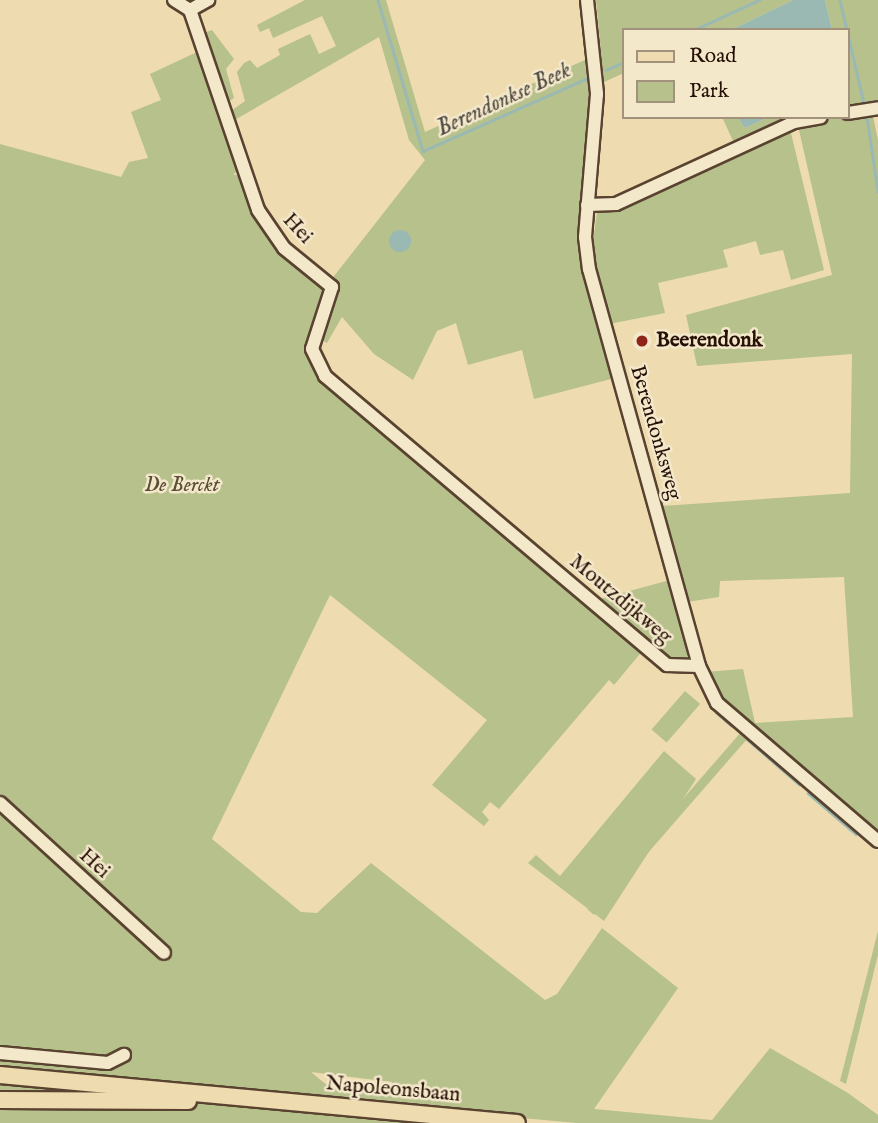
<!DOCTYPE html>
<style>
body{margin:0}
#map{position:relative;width:878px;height:1123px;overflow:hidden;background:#eedbaf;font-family:"IM FELL English",serif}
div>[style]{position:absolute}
.green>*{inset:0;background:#b6c18c;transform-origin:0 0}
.water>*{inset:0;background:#9bb9b3}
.round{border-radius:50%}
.stream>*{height:2.5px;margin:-1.25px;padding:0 1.25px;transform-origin:1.25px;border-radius:1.25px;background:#9bb9b3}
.roads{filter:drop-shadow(2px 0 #594330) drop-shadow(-2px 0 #594330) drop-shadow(0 2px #594330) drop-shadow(0 -2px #594330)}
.minor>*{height:12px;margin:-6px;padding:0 6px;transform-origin:6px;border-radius:6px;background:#f4e8cb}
.major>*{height:16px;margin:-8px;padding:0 8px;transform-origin:8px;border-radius:8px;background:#eedbaf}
.dots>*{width:19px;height:19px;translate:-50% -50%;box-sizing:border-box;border:4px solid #f4e8cb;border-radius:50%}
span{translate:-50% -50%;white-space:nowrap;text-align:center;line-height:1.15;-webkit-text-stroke:5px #f4e8cb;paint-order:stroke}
.street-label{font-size:21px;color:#271006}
.poi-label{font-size:21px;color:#271006;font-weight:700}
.left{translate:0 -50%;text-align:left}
.park-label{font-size:21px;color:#594e35;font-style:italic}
.water-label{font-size:23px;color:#504b43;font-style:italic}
.legend{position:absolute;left:622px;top:28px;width:228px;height:91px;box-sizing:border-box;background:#f4e8cb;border:2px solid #a2927c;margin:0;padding:9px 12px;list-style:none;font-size:21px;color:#271006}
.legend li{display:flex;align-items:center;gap:14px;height:35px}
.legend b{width:35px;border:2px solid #a2927c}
</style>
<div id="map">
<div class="green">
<div style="clip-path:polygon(305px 0,386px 0,425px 132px,587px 59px,589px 115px,577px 241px,611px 379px,534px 399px,522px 350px,468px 365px,456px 323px,437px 331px,413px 380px,374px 354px,342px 317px,327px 343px,320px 339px,331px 280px,425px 160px,409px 140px,379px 37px,231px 122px,228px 113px,245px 101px,237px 72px,244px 63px,250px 60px,257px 68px,280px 55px,278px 49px,310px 34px,319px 54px,336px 46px,322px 16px,273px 38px,269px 28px,260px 32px,257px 25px)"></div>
<div style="clip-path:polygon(596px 0,793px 0,731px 30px,624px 30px,624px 73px,604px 82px)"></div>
<div style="clip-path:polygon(825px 0,878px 0,878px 102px,848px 107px,848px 30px,832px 30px)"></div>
<div style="clip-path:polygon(212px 30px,234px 59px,226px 69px,234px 98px,225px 104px,201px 34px)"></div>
<div style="clip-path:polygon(evenodd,199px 51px,240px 170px,233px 174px,242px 177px,271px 242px,327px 283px,312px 346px,322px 367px,644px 649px,614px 685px,609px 680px,499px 809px,490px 802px,482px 812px,489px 820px,484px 826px,432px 785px,487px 720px,330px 595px,212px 839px,301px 912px,317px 913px,371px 863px,545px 1000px,557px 994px,602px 928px,678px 988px,594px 1109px,712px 1120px,770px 1048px,848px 1093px,878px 1115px,878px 1123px,577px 1123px,364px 1104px,468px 1123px,0 1123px,0 144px,121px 177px,129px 162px,148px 158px,131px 112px,161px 100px,150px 74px,199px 51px,311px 1072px,392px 1082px,392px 1091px,328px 1086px,311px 1072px)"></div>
<div style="clip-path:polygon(872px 111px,878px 140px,878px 830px,731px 708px,705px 672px,743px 669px,755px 723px,853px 717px,844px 577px,720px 581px,719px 597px,687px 602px,663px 506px,850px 493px,852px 354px,697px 366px,686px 315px,832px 275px,799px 130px,808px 122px)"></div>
<div style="clip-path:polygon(722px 117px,737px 117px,745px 128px,769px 117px,795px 117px,734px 143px)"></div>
<div style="clip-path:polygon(790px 129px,824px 270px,791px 280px,783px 250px,760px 255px,756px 241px,723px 250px,728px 267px,658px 283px,665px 313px,609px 324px,592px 250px,597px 212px)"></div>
<div style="clip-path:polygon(670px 580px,689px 648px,685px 662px,673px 661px,600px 599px)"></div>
<div style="left:685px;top:691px;width:20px;height:51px;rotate:41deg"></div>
<div style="left:742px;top:731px;width:9px;height:236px;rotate:41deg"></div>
<div style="clip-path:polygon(664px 751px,696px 779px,604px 921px,528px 863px,536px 855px,560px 876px)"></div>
<div style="clip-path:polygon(878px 931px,878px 955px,846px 1084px,840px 1081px)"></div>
</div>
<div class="water">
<div style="clip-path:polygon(793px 0,825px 0,832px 30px,731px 30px)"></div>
<div style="clip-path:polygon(737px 117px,769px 117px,745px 128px)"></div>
<div class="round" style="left:389px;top:230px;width:22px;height:22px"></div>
</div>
<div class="stream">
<div style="left:378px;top:0;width:158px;rotate:73.4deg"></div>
<div style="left:423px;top:151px;width:180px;rotate:-23.9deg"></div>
<div style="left:840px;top:0;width:106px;rotate:76.9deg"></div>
<div style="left:694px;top:30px;width:72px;rotate:-24.8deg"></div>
<div style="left:606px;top:70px;width:20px;rotate:-24deg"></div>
<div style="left:867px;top:117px;width:75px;rotate:81.5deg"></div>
<div style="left:716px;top:712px;width:20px;rotate:41deg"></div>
<div style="left:747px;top:739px;width:69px;rotate:40.9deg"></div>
<div style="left:808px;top:793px;width:63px;rotate:40.5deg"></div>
</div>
<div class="roads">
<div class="minor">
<div style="left:174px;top:0;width:19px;rotate:32deg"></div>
<div style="left:190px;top:10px;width:211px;rotate:71.2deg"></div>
<div style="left:258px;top:210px;width:46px;rotate:55.6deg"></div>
<div style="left:284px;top:248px;width:62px;rotate:39.1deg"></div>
<div style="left:332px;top:287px;width:65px;rotate:107.9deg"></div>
<div style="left:312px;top:349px;width:30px;rotate:64deg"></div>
<div style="left:325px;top:376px;width:448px;rotate:40.2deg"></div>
<div style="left:667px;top:665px;width:32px;rotate:2deg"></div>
<div style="left:587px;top:0;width:95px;rotate:83.9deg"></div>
<div style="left:597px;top:94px;width:144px;rotate:94.8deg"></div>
<div style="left:585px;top:237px;width:32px;rotate:83deg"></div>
<div style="left:589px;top:269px;width:412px;rotate:74.5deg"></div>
<div style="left:699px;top:666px;width:41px;rotate:64.1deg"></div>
<div style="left:717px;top:703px;width:212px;rotate:40.6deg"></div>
<div style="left:190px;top:10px;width:21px;rotate:-29deg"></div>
<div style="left:848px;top:113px;width:30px;rotate:-9deg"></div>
<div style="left:587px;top:205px;width:29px;rotate:-2deg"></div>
<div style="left:616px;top:204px;width:196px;rotate:-24.7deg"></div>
<div style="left:794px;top:122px;width:27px;rotate:-10deg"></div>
<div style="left:0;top:803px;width:222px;rotate:42.4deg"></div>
<div style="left:0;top:1053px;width:108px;rotate:5.3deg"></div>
<div style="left:108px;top:1063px;width:18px;rotate:-27deg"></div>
</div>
<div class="major">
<div style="left:0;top:1075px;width:519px;rotate:5.3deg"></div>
<div style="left:0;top:1100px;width:188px;rotate:0.3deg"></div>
</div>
</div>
<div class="dots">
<div style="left:642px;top:341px;background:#8f2418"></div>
</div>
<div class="street-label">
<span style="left:297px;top:229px;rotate:47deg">Hei</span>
<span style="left:655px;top:433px;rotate:74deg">Berendonksweg</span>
<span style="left:620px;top:600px;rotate:40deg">Moutzdijkweg</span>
<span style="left:94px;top:864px;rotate:42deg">Hei</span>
<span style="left:393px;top:1090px;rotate:5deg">Napoleonsbaan</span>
</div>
<div class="poi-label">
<span class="left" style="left:656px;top:341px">Beerendonk</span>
</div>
<div class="park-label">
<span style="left:182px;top:486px">De Berckt</span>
</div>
<div class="water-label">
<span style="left:504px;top:100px;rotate:-25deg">Berendonkse Beek</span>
</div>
<ul class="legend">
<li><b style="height:9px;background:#eedbaf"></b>Road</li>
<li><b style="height:19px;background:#b6c18c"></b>Park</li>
</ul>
</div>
